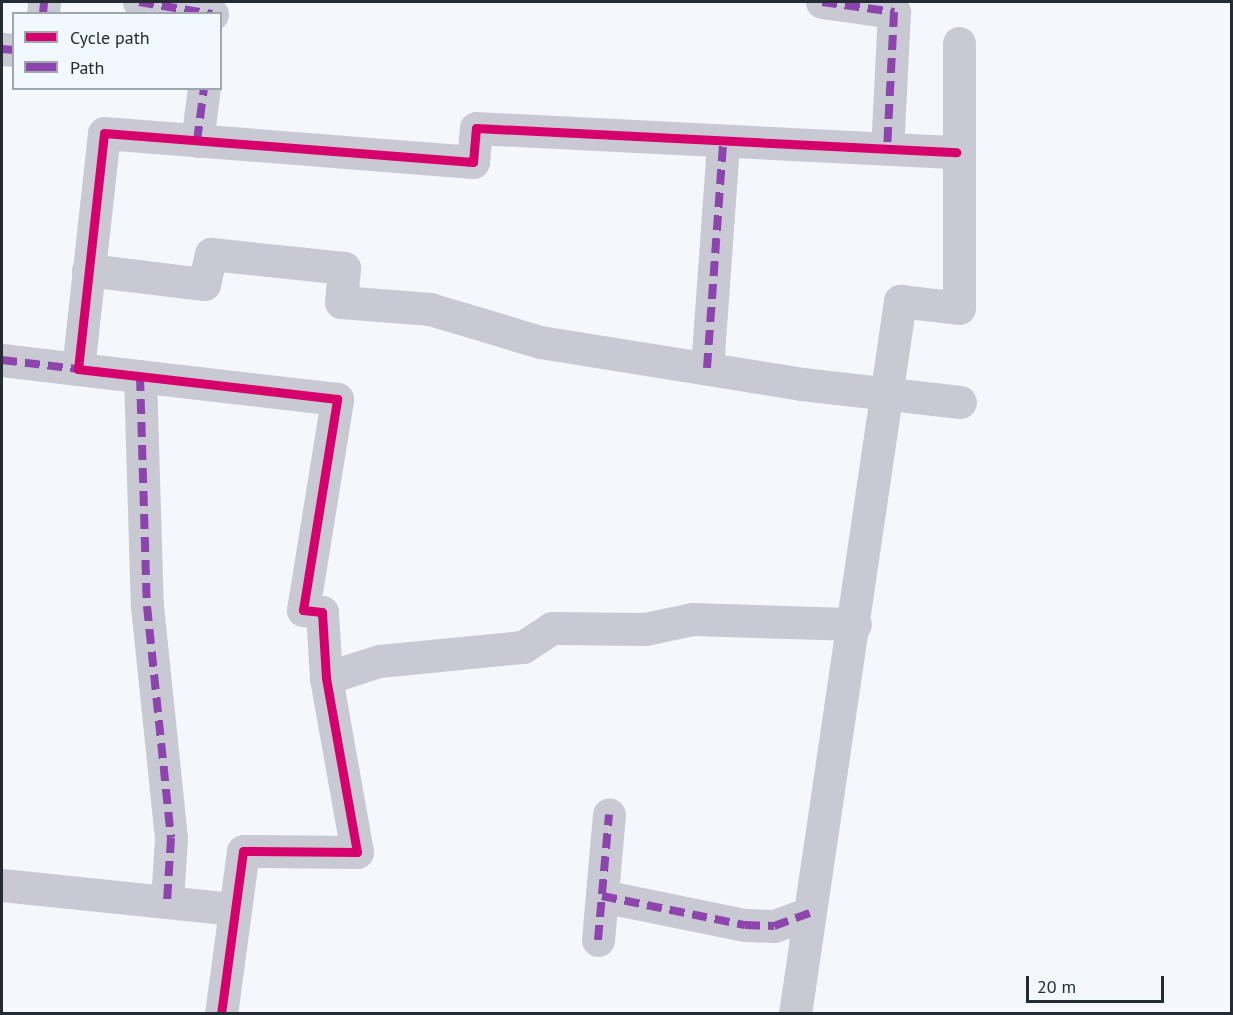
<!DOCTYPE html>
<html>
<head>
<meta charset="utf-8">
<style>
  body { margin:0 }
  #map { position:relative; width:1233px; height:1015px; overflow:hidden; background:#f4f8fc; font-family:"PT Sans",sans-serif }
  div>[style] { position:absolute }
  .minor>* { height:33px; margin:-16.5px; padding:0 16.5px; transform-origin:16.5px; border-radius:16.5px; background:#c9c9d4 }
  .quiet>* { height:8px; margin-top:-4px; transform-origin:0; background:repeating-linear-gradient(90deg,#8e44ad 0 15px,transparent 0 23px) }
  .cycleway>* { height:9px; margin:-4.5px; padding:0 4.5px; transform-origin:4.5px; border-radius:4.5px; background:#d6006c }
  span { translate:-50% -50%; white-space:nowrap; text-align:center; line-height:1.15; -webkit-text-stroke:4.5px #f1f8ff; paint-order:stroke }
  .frame { position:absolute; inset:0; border:3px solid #252b32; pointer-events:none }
  .legend { position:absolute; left:12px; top:12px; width:210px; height:78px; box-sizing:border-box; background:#f1f8ff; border:2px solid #9fa6ad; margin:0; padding:8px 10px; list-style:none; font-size:18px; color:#252b32 }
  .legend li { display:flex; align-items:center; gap:12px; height:30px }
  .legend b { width:30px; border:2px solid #9fa6ad }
  .scale { position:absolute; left:1026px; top:976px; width:138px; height:27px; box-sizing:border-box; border:3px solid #252b32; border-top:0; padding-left:8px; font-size:18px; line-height:21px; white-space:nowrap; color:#252b32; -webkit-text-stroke:4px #f1f8ff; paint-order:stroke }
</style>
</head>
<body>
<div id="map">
  <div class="minor">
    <i style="left:139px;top:2px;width:74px;rotate:9.3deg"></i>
    <i style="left:822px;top:2px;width:73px;rotate:7.9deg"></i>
    <i style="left:894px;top:12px;width:137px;rotate:92.9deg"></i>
    <i style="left:43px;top:14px;width:12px;rotate:-85deg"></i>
    <i style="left:2px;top:49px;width:12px;rotate:5deg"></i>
    <i style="left:197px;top:141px;width:53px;rotate:-82.5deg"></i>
    <i style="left:88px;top:270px;width:117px;rotate:6.9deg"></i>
    <i style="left:204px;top:284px;width:31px;rotate:-77deg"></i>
    <i style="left:211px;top:254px;width:134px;rotate:6deg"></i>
    <i style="left:344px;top:268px;width:34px;rotate:95deg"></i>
    <i style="left:341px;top:302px;width:89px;rotate:4.5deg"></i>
    <i style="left:430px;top:309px;width:115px;rotate:16.7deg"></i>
    <i style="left:540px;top:342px;width:265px;rotate:9.1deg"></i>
    <i style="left:802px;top:384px;width:159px;rotate:6.5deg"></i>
    <i style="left:2px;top:360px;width:77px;rotate:6.8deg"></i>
    <i style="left:707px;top:368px;width:226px;rotate:-85.9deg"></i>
    <i style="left:140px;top:376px;width:230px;rotate:88.3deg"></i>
    <i style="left:147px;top:606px;width:233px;rotate:84.1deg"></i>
    <i style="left:171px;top:838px;width:64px;rotate:93.6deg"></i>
    <i style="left:326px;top:678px;width:56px;rotate:-17.8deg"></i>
    <i style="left:379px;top:661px;width:145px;rotate:-5.6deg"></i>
    <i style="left:523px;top:647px;width:35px;rotate:-33deg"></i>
    <i style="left:552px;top:628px;width:93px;rotate:0.6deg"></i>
    <i style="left:645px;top:629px;width:48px;rotate:-12deg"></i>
    <i style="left:692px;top:619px;width:163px;rotate:1.8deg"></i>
    <i style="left:2px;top:885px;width:234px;rotate:5.9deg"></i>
    <i style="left:602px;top:896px;width:146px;rotate:11.5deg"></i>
    <i style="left:745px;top:925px;width:29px;rotate:2deg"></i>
    <i style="left:774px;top:926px;width:38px;rotate:-20deg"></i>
    <i style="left:598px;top:940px;width:126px;rotate:-85deg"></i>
    <i style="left:221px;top:1014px;width:164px;rotate:-82.3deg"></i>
    <i style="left:243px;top:851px;width:114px;rotate:0.5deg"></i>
    <i style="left:357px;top:852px;width:177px;rotate:-100.1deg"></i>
    <i style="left:326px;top:678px;width:66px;rotate:-93.5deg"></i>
    <i style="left:322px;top:612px;width:19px;rotate:-174deg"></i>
    <i style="left:303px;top:610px;width:214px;rotate:-80.8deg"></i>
    <i style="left:337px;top:399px;width:261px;rotate:-173.4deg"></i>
    <i style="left:78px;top:369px;width:237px;rotate:-83.7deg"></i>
    <i style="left:104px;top:133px;width:370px;rotate:4.5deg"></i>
    <i style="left:473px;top:162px;width:34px;rotate:-85deg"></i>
    <i style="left:476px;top:128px;width:481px;rotate:2.9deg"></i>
    <i style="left:795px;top:1014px;width:721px;rotate:-81.62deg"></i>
    <i style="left:900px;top:301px;width:59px;rotate:6.8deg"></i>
    <i style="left:959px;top:308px;width:265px;rotate:-90deg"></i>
  </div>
  <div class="quiet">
    <i style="left:139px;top:2px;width:74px;rotate:9.3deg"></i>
    <i style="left:822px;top:2px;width:73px;rotate:7.9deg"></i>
    <i style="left:894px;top:12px;width:137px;rotate:92.9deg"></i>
    <i style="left:43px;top:14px;width:12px;rotate:-85deg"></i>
    <i style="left:2px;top:49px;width:12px;rotate:5deg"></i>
    <i style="left:197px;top:141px;width:53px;rotate:-82.5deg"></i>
    <i style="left:2px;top:360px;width:77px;rotate:6.8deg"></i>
    <i style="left:707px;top:368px;width:226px;rotate:-85.9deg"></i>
    <i style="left:140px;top:376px;width:230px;rotate:88.3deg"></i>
    <i style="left:147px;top:606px;width:233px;rotate:84.1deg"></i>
    <i style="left:171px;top:838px;width:64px;rotate:93.6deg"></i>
    <i style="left:602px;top:896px;width:146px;rotate:11.5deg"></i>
    <i style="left:745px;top:925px;width:29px;rotate:2deg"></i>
    <i style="left:774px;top:926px;width:38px;rotate:-20deg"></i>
    <i style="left:598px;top:940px;width:126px;rotate:-85deg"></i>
  </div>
  <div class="cycleway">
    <i style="left:221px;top:1014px;width:164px;rotate:-82.3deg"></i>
    <i style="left:243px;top:851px;width:114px;rotate:0.5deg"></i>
    <i style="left:357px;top:852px;width:177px;rotate:-100.1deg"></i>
    <i style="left:326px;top:678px;width:66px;rotate:-93.5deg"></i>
    <i style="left:322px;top:612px;width:19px;rotate:-174deg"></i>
    <i style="left:303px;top:610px;width:214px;rotate:-80.8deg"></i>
    <i style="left:337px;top:399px;width:261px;rotate:-173.4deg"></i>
    <i style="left:78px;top:369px;width:237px;rotate:-83.7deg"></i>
    <i style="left:104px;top:133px;width:370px;rotate:4.5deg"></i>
    <i style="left:473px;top:162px;width:34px;rotate:-85deg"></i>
    <i style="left:476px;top:128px;width:481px;rotate:2.9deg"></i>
  </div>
  <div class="frame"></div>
  <ul class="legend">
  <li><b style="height:8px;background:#d6006c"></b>Cycle path</li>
  <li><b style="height:8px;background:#8e44ad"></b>Path</li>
  </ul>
  <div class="scale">20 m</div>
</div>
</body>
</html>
